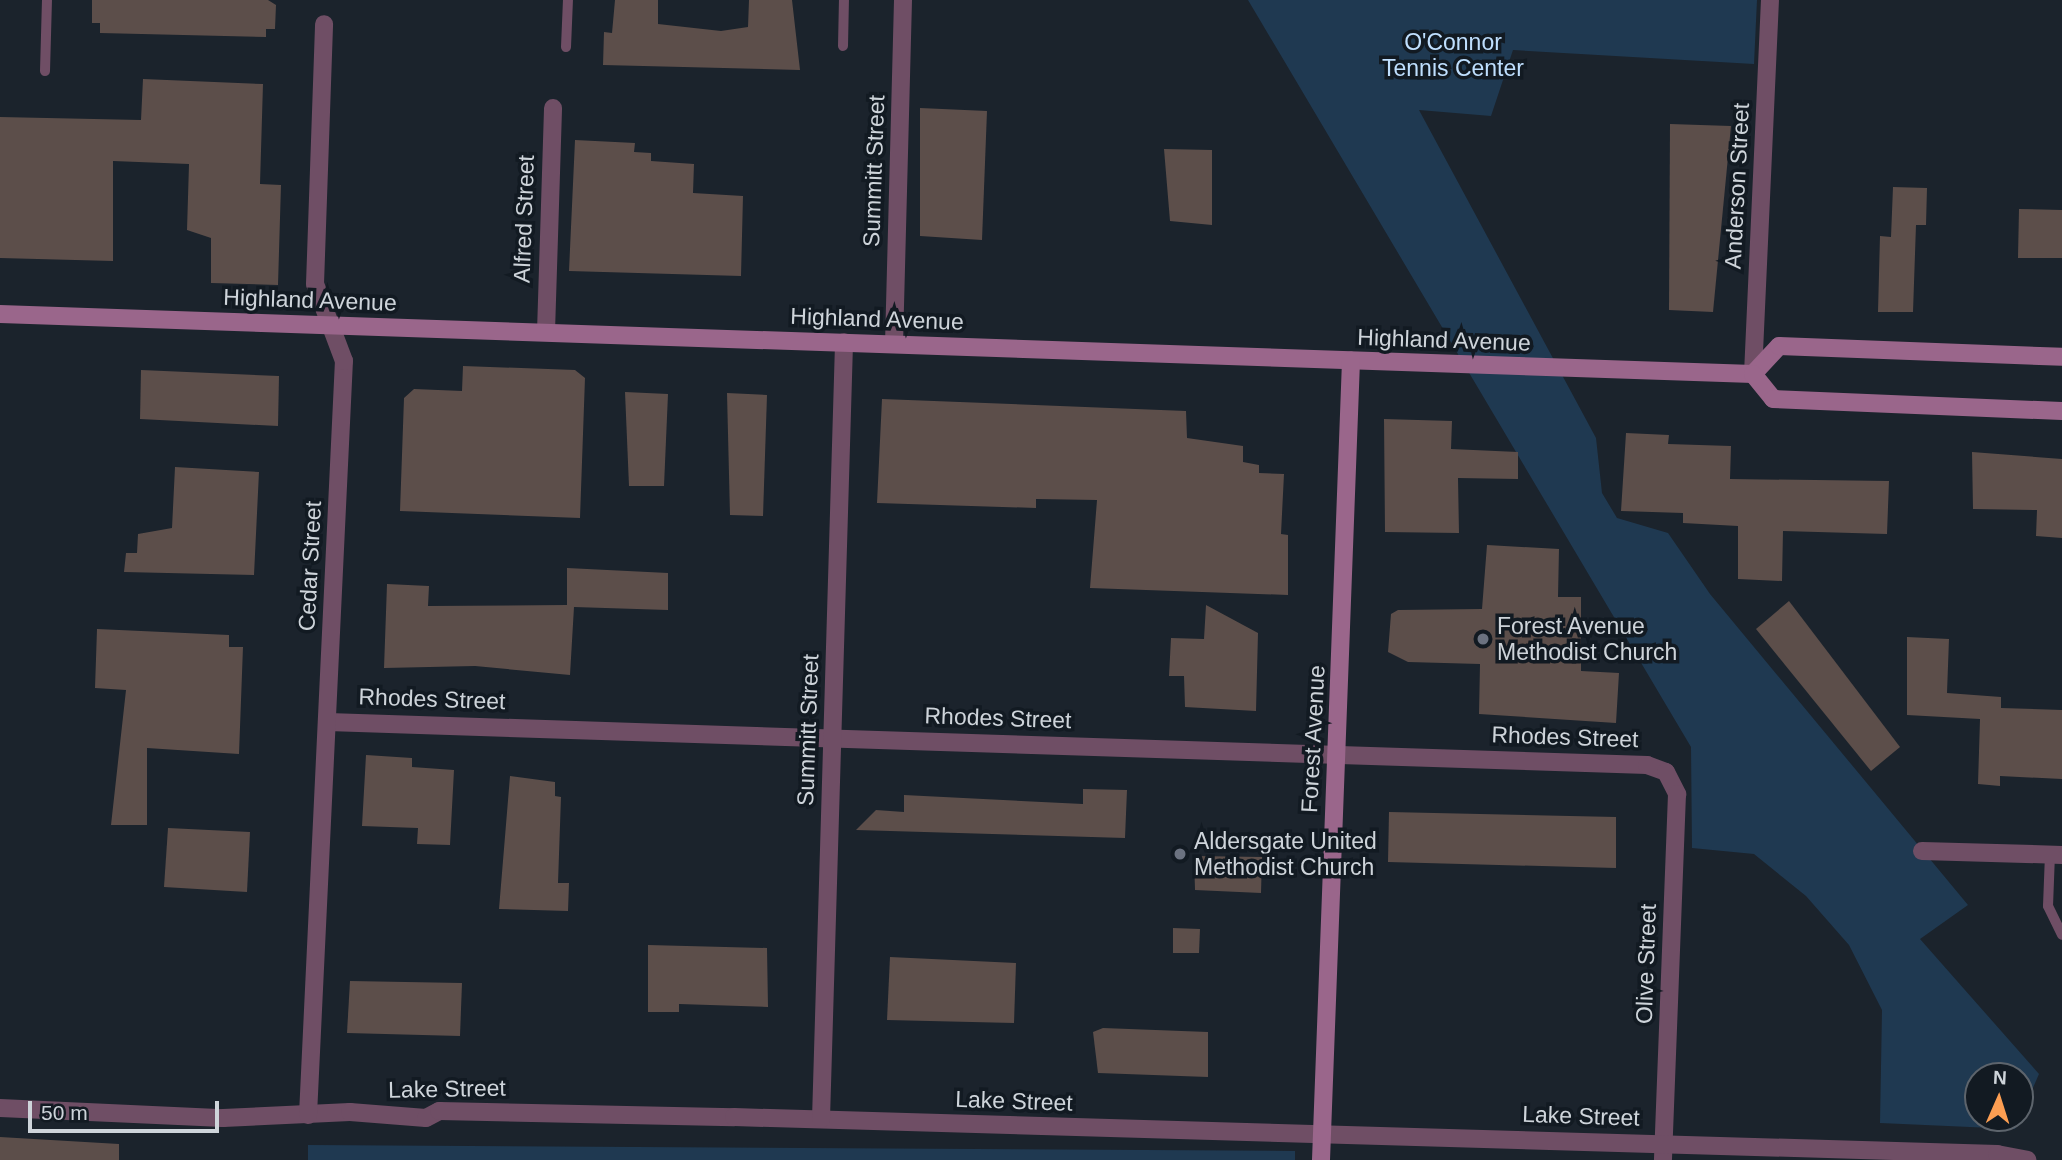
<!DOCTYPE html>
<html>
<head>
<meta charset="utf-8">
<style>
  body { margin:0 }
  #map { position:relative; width:2062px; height:1160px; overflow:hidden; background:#1b232c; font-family:Helvetica,sans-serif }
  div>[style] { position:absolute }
  .green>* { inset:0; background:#1f3951 }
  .building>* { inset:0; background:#5c4e4a }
  .lane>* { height:10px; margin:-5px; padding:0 5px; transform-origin:5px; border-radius:5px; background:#6f4e65 }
  .street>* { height:18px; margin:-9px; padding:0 9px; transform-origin:9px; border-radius:9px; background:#6f4e65 }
  .secondary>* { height:18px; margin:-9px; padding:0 9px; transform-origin:9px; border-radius:9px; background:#9a668b }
  .dots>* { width:19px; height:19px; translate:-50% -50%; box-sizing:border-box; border:4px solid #121a22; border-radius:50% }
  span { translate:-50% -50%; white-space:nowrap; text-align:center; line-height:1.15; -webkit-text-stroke:7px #121a22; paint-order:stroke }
  .park-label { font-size:23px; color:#bfdffe }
  .street-label { font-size:23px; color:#ced4da }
  .poi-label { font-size:23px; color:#ced4da }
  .left { translate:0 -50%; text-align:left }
  .north { position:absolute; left:1964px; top:1062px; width:70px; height:70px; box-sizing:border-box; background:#121a22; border:2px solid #5d646c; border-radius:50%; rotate:3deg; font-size:19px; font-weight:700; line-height:28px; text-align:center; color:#ced4da }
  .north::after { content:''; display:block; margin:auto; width:24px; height:32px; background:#fc9e52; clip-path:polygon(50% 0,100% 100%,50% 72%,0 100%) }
  .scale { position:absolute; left:28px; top:1101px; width:191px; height:32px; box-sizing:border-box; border:4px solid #ced4da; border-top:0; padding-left:9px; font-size:21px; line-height:24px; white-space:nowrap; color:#ced4da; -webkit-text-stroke:5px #121a22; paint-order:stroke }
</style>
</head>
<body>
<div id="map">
  <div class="green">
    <i style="clip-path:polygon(evenodd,1248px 0,1757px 0,1754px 64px,1513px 50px,1491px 116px,1419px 110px,1596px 438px,1602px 493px,1617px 518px,1668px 533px,1710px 594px,1968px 905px,1920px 939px,2039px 1074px,2015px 1129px,1880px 1123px,1882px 1010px,1849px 945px,1806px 896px,1754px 854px,1692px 848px,1691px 747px,1248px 0,1978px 1076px,2020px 1076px,2020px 1118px,1978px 1118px,1978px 1076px)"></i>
    <i style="clip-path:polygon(308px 1145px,1295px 1151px,1295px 1160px,308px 1160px)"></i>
  </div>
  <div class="building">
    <i style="clip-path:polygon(92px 0,268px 0,276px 5px,275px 29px,266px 29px,266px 37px,100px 33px,100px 23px,92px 23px)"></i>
    <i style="clip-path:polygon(615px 0,658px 0,658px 24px,721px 31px,748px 27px,749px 0,792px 0,800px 70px,603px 65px,604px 32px,612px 33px)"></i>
    <i style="clip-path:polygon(143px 79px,263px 84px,260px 184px,281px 185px,278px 285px,211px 283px,211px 238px,187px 230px,189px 164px,113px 161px,113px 261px,0 258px,0 117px,141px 120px)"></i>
    <i style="clip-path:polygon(920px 108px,987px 111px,982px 240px,920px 236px)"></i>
    <i style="clip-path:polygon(1670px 124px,1731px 126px,1713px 312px,1669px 310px)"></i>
    <i style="clip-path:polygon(575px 140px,635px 143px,634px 152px,651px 153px,651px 161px,694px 164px,693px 193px,743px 196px,741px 276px,569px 271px)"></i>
    <i style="clip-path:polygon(1164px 149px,1212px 150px,1212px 225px,1170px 221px)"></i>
    <i style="clip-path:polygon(1893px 187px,1927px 188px,1926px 225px,1916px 225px,1913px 312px,1878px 312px,1880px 236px,1891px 237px)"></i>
    <i style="clip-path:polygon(2019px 209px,2062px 210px,2062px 258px,2018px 258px)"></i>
    <i style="clip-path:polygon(463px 366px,575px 370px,585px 378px,580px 518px,400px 511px,404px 398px,414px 389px,462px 391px)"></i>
    <i style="clip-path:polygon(141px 370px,279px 376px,278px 426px,140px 419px)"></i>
    <i style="clip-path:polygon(625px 392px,668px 394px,664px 486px,629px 486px)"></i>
    <i style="clip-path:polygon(727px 393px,767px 395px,763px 516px,730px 515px)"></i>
    <i style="clip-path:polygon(882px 399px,1186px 411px,1187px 438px,1243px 446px,1243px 462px,1259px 465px,1259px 473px,1284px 474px,1281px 534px,1288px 535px,1288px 595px,1090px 588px,1097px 500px,1036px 499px,1036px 508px,877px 503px)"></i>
    <i style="clip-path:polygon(1384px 419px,1452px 421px,1451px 449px,1518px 452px,1518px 479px,1458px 478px,1459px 533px,1385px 532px)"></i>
    <i style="clip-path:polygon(1626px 433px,1669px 435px,1668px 444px,1731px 446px,1730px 479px,1889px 481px,1887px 534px,1783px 531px,1782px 581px,1738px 579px,1738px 526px,1683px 523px,1683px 513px,1621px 511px)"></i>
    <i style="clip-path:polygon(1972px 452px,2062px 459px,2062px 538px,2036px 536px,2037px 510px,1973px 509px)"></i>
    <i style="clip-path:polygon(175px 467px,259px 472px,254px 575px,124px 572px,126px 553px,137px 553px,138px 534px,172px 528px)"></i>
    <i style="clip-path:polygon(1487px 545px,1559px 549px,1558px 597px,1581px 597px,1581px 671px,1619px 673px,1616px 723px,1479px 714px,1480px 664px,1408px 662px,1388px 652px,1391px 614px,1398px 610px,1482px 609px)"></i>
    <i style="clip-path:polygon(567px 568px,668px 573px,668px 610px,574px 607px,570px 675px,475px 666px,384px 668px,387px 584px,429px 586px,428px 606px,567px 605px)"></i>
    <i style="clip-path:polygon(1789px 601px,1900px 747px,1871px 771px,1756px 629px)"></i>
    <i style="clip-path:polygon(1206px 605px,1258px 633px,1256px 711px,1185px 707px,1184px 676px,1169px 676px,1171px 638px,1204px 639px)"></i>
    <i style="clip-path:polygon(97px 629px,229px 635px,229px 647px,243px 647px,239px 754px,147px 748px,147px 825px,111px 825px,126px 690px,95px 688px)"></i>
    <i style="clip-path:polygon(1907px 637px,1949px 639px,1947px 693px,2001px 697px,2001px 708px,2062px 710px,2062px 779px,2000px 776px,2000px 786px,1978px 784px,1980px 719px,1907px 715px)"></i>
    <i style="clip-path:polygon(366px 755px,412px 758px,412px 767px,454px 770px,450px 845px,417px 844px,418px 828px,362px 826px)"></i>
    <i style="clip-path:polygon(510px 776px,555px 782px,555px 796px,561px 797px,558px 883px,569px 883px,568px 911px,499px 909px)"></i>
    <i style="clip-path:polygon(1083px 789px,1127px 790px,1125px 838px,856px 830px,876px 810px,904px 812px,904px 795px,1083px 804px)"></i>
    <i style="clip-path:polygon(1389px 812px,1616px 817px,1616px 868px,1388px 862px)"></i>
    <i style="clip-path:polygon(168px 828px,250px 832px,247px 892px,164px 887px)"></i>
    <i style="clip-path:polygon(1194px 856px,1262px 857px,1261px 893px,1195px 890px)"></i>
    <i style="clip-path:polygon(1173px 928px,1200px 929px,1199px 953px,1173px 953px)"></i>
    <i style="clip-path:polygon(648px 945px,767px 948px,768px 1007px,679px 1004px,679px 1012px,648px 1012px)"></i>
    <i style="clip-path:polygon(890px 957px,1016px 963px,1014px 1023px,887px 1020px)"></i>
    <i style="clip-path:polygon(350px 981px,462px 983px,460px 1036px,347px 1033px)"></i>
    <i style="clip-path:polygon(1103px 1028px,1208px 1032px,1208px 1077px,1098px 1073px,1093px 1032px)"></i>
    <i style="clip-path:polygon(0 1137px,119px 1144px,119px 1160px,0 1160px)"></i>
  </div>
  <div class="lane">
    <i style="left:843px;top:46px;width:46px;rotate:-88.8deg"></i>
    <i style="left:566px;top:47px;width:47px;rotate:-87.6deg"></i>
    <i style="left:45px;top:71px;width:71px;rotate:-88.4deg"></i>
    <i style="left:2050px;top:854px;width:52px;rotate:92.2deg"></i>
    <i style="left:2048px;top:906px;width:32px;rotate:64deg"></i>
  </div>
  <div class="street">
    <i style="left:546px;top:332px;width:224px;rotate:-88.2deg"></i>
    <i style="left:894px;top:344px;width:344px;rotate:-88.5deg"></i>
    <i style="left:1753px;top:374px;width:374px;rotate:-87.4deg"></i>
    <i style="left:328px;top:722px;width:1320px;rotate:1.87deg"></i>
    <i style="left:1647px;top:765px;width:20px;rotate:20deg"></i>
    <i style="left:1666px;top:772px;width:25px;rotate:63deg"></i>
    <i style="left:1677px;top:794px;width:366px;rotate:92.2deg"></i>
    <i style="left:1922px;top:851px;width:140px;rotate:1.6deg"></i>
    <i style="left:0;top:1108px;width:223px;rotate:2.6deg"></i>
    <i style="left:223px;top:1118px;width:127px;rotate:-2.7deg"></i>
    <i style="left:350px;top:1112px;width:76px;rotate:4.5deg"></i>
    <i style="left:426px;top:1118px;width:15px;rotate:-28deg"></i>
    <i style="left:439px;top:1111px;width:295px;rotate:1.2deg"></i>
    <i style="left:734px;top:1117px;width:1264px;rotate:1.68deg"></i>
    <i style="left:1997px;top:1154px;width:31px;rotate:11deg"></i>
    <i style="left:308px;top:1115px;width:755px;rotate:-87.27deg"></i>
    <i style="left:344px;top:361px;width:82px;rotate:-110.6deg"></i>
    <i style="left:315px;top:284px;width:260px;rotate:-88deg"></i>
    <i style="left:821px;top:1119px;width:777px;rotate:-88.3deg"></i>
  </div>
  <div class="secondary">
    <i style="left:0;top:314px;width:1754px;rotate:1.96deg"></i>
    <i style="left:1753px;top:374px;width:38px;rotate:-47deg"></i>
    <i style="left:1779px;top:346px;width:283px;rotate:2.2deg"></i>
    <i style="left:1753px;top:374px;width:32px;rotate:51deg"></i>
    <i style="left:1773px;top:399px;width:289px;rotate:2.4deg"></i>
    <i style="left:1321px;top:1160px;width:800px;rotate:-87.85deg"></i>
  </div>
  <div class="dots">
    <i style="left:1483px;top:639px;background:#6b7280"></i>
    <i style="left:1180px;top:854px;background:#6b7280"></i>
  </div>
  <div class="park-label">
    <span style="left:1453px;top:55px">O'Connor<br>Tennis Center</span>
  </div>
  <div class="street-label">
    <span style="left:874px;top:171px;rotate:-88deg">Summitt Street</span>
    <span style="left:1737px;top:186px;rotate:-87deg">Anderson Street</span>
    <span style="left:524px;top:219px;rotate:-88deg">Alfred Street</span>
    <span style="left:310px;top:300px;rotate:2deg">Highland Avenue</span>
    <span style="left:877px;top:319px;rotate:2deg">Highland Avenue</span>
    <span style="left:1444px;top:340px;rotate:2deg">Highland Avenue</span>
    <span style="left:310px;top:566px;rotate:-87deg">Cedar Street</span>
    <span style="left:432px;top:699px;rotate:2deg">Rhodes Street</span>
    <span style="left:998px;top:718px;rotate:2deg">Rhodes Street</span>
    <span style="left:808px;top:730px;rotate:-88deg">Summitt Street</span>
    <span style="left:1565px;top:737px;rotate:2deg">Rhodes Street</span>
    <span style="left:1313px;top:739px;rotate:-87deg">Forest Avenue</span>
    <span style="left:1646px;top:964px;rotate:-88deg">Olive Street</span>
    <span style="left:447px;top:1089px;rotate:-1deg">Lake Street</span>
    <span style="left:1014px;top:1101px;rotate:2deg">Lake Street</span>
    <span style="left:1581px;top:1116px;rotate:2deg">Lake Street</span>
  </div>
  <div class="poi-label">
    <span class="left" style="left:1497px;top:639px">Forest Avenue<br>Methodist Church</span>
    <span class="left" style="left:1194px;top:854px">Aldersgate United<br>Methodist Church</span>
  </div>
  <div class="north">N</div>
  <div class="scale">50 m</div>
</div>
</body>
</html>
